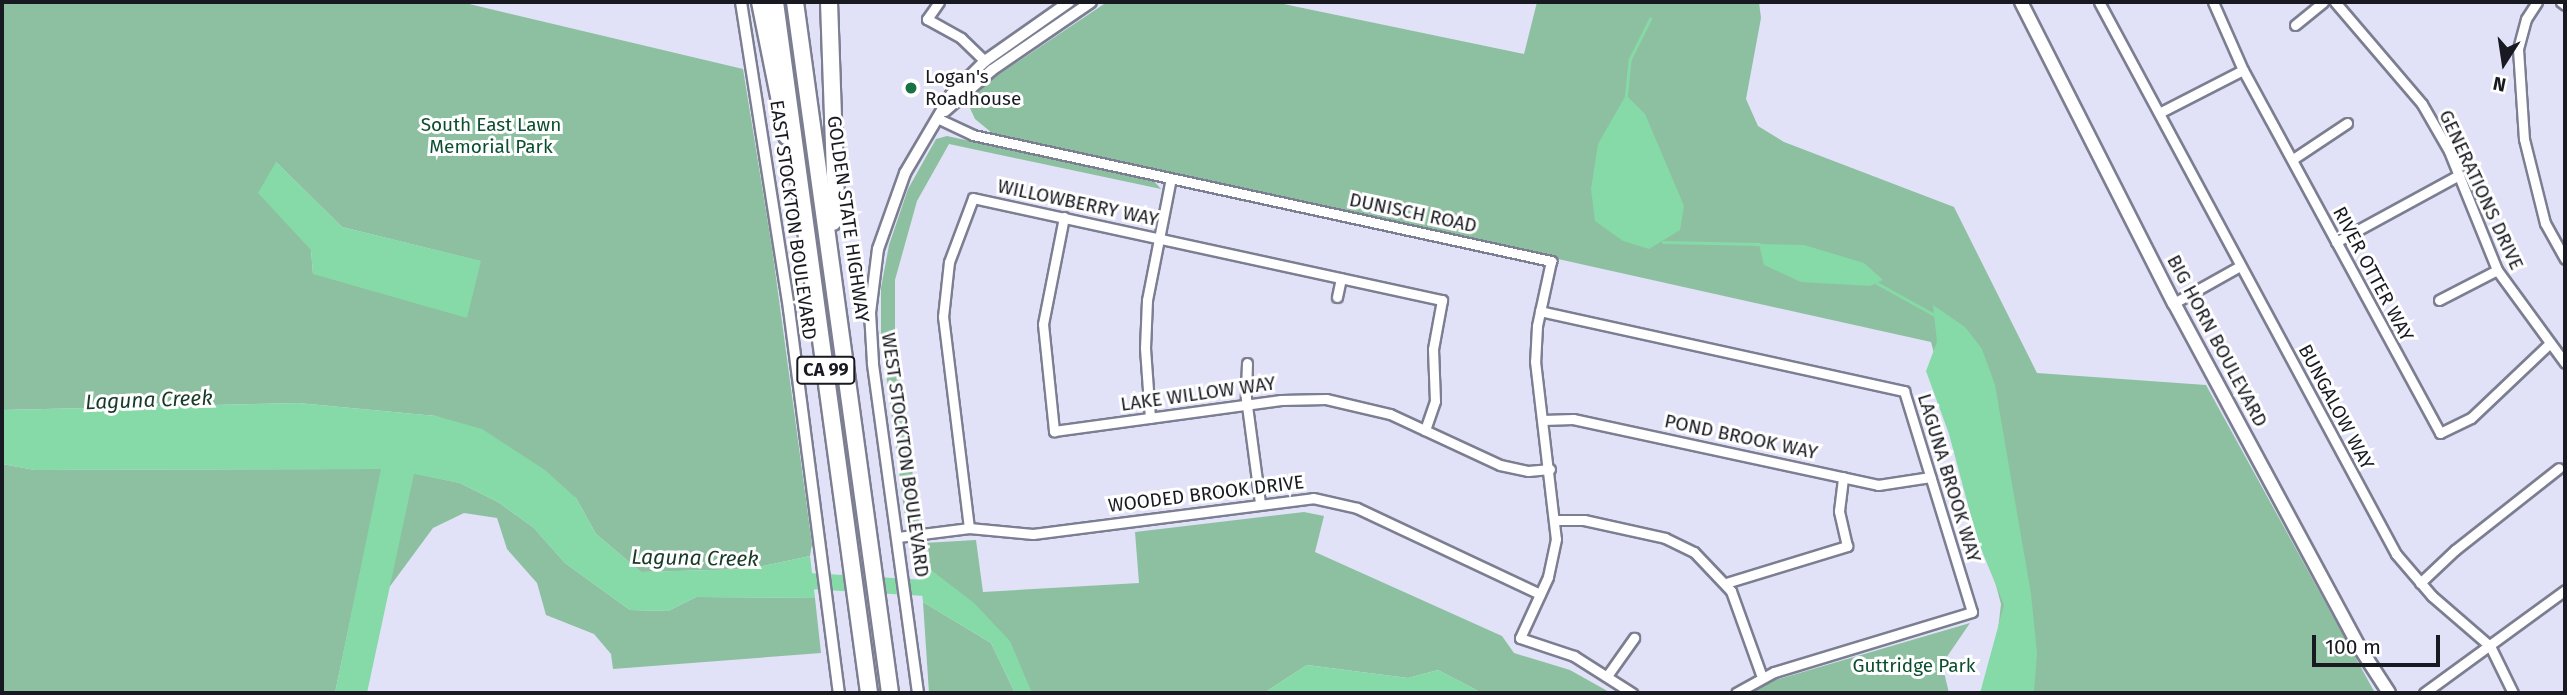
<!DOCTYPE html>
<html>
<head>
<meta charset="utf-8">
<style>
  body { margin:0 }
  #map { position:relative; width:2567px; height:695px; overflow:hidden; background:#e1e2f8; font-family:"Fira Sans",sans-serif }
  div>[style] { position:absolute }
  .green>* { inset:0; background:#8dc0a0 }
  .water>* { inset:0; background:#85daa7 }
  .stream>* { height:2.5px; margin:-1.25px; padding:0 1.25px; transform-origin:1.25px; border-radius:1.25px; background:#85daa7 }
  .river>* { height:16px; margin:-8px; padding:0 8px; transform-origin:8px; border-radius:8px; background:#85daa7 }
  .roads { filter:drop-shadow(2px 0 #7c7e91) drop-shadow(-2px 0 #7c7e91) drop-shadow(0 2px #7c7e91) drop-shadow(0 -2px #7c7e91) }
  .minor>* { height:9px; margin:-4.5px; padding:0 4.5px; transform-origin:4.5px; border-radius:4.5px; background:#fff }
  .tertiary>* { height:10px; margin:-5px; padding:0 5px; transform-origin:5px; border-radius:5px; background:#fff }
  .secondary>* { height:12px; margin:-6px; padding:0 6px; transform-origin:6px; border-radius:6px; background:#fff }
  .motorway>* { height:16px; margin:-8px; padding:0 8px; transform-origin:8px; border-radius:8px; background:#fff }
  .dots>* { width:19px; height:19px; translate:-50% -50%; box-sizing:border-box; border:4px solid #fff; border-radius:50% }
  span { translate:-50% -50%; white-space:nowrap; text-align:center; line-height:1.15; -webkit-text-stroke:6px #fff; paint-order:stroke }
  .shield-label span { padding:2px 5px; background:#fff; border:2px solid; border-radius:5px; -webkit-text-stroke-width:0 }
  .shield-label { font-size:18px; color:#191a21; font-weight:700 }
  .poi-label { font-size:19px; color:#191a21 }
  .left { translate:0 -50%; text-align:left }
  .park-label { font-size:19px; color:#0b4e2e }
  .street-label { font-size:19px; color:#191a21 }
  .water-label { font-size:21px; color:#173b27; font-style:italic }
  .frame { position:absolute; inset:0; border:4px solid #191a21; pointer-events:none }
  .north { position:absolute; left:2469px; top:28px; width:70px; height:70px; -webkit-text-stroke:5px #fff; paint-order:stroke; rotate:192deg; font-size:19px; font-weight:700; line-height:28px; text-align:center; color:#191a21 }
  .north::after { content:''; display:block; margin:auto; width:24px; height:32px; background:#191a21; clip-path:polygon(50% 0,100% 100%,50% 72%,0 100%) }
  .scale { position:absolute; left:2312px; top:635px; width:128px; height:32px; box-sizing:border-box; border:4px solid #191a21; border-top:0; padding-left:9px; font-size:21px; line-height:24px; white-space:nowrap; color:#191a21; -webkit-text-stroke:5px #fff; paint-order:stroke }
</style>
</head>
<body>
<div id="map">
  <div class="green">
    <i style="clip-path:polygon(evenodd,2px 2px,461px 2px,743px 69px,772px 248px,812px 544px,810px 556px,749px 569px,641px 572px,596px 534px,576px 498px,436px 416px,298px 403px,2px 410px,2px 2px,276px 162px,342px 227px,480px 261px,313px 274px,311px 250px,276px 162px)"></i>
    <i style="clip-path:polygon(1107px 2px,1274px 2px,1524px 54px,1537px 2px,1759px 2px,1761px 18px,1746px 99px,1758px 126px,1784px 142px,1954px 207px,2037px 373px,2206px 385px,2375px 693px,2020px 693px,1993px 674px,2001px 604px,1931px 342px,992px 133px,975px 119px,969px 106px,973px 97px,995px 77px)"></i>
    <i style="clip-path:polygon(947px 136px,1154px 181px,1161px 189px,949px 144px,917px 201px,895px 280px,895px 348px,920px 526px,914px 525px,905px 517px,881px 335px,881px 288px,889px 245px,908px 189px,936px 139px)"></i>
    <i style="clip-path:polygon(2px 464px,35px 470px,382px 469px,335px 693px,2px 693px)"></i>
    <i style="clip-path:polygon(413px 473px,460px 483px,498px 502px,534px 528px,565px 563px,630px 610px,668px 611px,696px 597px,815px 598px,821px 653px,613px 669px,611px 654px,594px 634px,546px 615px,537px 583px,507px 549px,497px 518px,464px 513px,433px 528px,388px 589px)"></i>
    <i style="clip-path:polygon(1304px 512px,1324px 516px,1315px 552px,1502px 636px,1514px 653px,1570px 670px,1611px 693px,1482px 693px,1438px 670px,1408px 678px,1307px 665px,1264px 693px,1032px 693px,985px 615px,918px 560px,917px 553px,924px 543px,976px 540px,983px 592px,1139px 583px,1135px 532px)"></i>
    <i style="clip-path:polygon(923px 602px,991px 643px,1015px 693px,929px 693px)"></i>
    <i style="clip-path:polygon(1970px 623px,1942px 664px,1949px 693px,1750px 693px,1765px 683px)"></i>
  </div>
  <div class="water">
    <i style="clip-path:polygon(1626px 95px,1645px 114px,1684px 206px,1680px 230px,1649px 249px,1623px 241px,1595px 221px,1591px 189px,1598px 144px)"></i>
    <i style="clip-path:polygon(276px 162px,342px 227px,481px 261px,467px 318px,313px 274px,311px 250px,258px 193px)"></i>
    <i style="clip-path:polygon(1759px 244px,1804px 245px,1864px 263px,1883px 280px,1870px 286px,1801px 282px,1764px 265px)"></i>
    <i style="clip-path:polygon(1933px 305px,1965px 327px,1982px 349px,1995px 385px,2031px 594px,2037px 653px,2034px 693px,1980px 693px,2004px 605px,1977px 539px,1949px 434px,1926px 371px,1937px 342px)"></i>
    <i style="clip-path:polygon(298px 403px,436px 416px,482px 429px,545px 470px,576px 498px,596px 534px,641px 572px,749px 569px,810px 556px,815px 598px,696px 597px,668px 611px,630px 610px,565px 563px,534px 528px,498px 502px,460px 483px,414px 474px,367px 693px,335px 693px,381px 469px,35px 470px,2px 464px,2px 410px)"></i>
    <i style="clip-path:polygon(918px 560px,974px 603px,1010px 641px,1032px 693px,1015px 693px,991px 643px,923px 602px)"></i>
    <i style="clip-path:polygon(1307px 665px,1408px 678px,1438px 670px,1482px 693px,1264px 693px)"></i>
  </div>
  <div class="stream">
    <i style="left:1626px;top:95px;width:36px;rotate:-84deg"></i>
    <i style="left:1630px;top:59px;width:45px;rotate:-63.4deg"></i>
    <i style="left:1663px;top:242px;width:96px;rotate:1.2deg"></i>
    <i style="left:1877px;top:283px;width:64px;rotate:29deg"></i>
  </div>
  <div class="river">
    <i style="left:792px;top:580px;width:134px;rotate:3.4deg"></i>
    <i style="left:926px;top:588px;width:15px;rotate:23deg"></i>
  </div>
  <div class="roads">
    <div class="minor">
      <i style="left:939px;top:2px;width:21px;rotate:125deg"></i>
      <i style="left:927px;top:19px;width:39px;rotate:29deg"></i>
      <i style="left:961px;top:38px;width:33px;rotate:44deg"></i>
      <i style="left:2099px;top:2px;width:627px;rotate:61.72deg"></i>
      <i style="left:2396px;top:554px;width:55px;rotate:49.4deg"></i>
      <i style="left:2432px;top:596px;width:77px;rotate:40.8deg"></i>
      <i style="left:2490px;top:646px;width:52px;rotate:63.9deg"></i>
      <i style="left:2213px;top:2px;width:74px;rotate:66.2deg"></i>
      <i style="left:2243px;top:70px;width:413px;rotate:61.5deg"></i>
      <i style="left:2440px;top:433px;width:34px;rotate:-26deg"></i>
      <i style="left:2471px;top:418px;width:109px;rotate:-43.5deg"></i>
      <i style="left:2335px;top:2px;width:134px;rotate:49.5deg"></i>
      <i style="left:2422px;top:104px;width:54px;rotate:60.1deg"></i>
      <i style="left:2449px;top:151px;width:128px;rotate:68deg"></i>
      <i style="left:2497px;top:270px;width:115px;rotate:53.8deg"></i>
      <i style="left:2537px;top:2px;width:20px;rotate:123deg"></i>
      <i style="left:2526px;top:19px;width:31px;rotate:105deg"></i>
      <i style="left:2518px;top:49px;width:90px;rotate:86.2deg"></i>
      <i style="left:2524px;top:139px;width:87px;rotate:76deg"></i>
      <i style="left:2545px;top:223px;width:41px;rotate:60.9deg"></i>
      <i style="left:2561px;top:2px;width:5px;rotate:37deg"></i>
      <i style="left:2295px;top:25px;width:36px;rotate:-39deg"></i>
      <i style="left:2161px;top:112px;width:92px;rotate:-27.1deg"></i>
      <i style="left:939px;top:119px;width:38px;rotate:25deg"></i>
      <i style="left:973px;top:135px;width:592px;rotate:12.3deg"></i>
      <i style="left:1551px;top:261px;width:66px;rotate:102.2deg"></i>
      <i style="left:1537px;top:326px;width:35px;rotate:93deg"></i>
      <i style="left:1535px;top:361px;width:179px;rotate:83.3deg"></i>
      <i style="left:1556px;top:539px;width:39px;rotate:102deg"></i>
      <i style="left:1548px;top:577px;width:67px;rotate:114.7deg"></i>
      <i style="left:1520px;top:638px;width:57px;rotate:18.4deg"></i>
      <i style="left:1574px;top:656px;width:69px;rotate:32.5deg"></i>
      <i style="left:2293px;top:159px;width:65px;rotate:-33.7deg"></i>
      <i style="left:1064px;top:217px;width:109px;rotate:101.1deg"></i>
      <i style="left:1043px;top:324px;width:108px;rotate:84.1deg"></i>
      <i style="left:1054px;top:431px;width:229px;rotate:-7.8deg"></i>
      <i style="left:1281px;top:400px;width:45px;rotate:-1.3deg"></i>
      <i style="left:1326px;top:399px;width:66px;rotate:13.2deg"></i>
      <i style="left:1390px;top:414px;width:121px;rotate:24.9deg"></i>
      <i style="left:1500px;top:465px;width:29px;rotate:12deg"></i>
      <i style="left:1528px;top:471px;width:22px;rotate:-5deg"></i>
      <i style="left:2336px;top:242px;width:140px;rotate:-28.6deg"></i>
      <i style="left:1337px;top:297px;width:19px;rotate:-78deg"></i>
      <i style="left:2439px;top:300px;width:65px;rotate:-27.3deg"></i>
      <i style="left:2174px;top:303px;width:76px;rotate:-29.3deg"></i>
      <i style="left:1540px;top:311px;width:373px;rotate:12.4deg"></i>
      <i style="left:1904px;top:391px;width:231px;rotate:72.9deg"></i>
      <i style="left:1972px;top:612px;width:207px;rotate:163.1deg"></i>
      <i style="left:1774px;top:672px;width:43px;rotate:151.1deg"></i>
      <i style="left:1247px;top:363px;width:35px;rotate:92deg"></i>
      <i style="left:1246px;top:398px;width:106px;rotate:82.4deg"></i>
      <i style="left:1150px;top:418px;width:70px;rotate:-94.1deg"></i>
      <i style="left:1145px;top:348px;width:48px;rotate:-87.6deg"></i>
      <i style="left:1147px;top:300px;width:124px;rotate:-78.9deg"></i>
      <i style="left:1543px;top:420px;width:30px;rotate:-2deg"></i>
      <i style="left:1573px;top:419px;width:312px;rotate:12.2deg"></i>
      <i style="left:1878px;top:485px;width:53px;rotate:-8.7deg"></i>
      <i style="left:1556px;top:520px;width:28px"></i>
      <i style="left:1584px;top:520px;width:83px;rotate:12.5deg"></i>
      <i style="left:1665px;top:538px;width:32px;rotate:26deg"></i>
      <i style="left:1694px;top:552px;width:54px;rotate:46.5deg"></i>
      <i style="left:1731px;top:591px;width:91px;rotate:70.2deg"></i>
      <i style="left:969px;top:528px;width:213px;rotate:-97deg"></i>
      <i style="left:943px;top:317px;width:55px;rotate:-83.8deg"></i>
      <i style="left:949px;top:262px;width:68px;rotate:-69.4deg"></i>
      <i style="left:973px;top:198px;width:480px;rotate:12.3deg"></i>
      <i style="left:1442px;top:300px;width:50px;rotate:100.4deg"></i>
      <i style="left:1433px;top:349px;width:52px;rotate:87.8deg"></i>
      <i style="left:1435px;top:401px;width:31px;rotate:109deg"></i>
      <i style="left:898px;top:537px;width:72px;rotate:-7.2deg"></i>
      <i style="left:969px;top:528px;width:64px;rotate:5.4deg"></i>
      <i style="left:1033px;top:534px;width:282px;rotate:-7.3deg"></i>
      <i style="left:1313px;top:498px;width:45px;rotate:12.8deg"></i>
      <i style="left:1357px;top:508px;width:202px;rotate:25.2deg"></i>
      <i style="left:1726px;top:583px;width:127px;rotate:-17deg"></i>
      <i style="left:1847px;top:546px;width:36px;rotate:-103deg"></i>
      <i style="left:1839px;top:511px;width:34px;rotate:-83deg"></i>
      <i style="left:2420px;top:583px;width:48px;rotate:-43.3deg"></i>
      <i style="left:2455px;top:550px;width:132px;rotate:-38.3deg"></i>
      <i style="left:1607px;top:676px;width:47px;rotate:-54.6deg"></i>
      <i style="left:2424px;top:693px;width:175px;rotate:-36.1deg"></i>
    </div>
    <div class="tertiary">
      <i style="left:741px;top:2px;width:311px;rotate:81.1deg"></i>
      <i style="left:789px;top:309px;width:387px;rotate:82.6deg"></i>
      <i style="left:945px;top:111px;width:62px;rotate:-41.1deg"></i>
      <i style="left:992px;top:70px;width:120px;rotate:-34.5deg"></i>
      <i style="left:918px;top:693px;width:333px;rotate:-97.8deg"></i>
      <i style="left:873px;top:363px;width:50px;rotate:-93.4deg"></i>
      <i style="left:870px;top:313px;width:64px;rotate:-82.9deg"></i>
      <i style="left:878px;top:249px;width:81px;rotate:-70.4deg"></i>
      <i style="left:905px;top:173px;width:91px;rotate:-59.5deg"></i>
      <i style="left:951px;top:95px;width:48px;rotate:-45deg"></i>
      <i style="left:985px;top:61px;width:103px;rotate:-35.1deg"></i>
    </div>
    <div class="secondary">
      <i style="left:2021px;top:2px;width:338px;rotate:63.1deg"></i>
      <i style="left:2174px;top:303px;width:388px;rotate:61.7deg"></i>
      <i style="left:2358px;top:645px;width:57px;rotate:57.1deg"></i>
    </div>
    <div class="motorway">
      <i style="left:760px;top:2px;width:137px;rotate:78.6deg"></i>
      <i style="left:775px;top:2px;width:697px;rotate:82.25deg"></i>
      <i style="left:795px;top:2px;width:697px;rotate:82.17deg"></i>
      <i style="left:829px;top:2px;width:198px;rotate:88deg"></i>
      <i style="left:836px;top:200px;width:22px;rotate:98deg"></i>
    </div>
  </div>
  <div class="dots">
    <i style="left:911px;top:88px;background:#177145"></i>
  </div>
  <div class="shield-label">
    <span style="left:826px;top:370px">CA 99</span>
  </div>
  <div class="poi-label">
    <span class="left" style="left:925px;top:88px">Logan's<br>Roadhouse</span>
  </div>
  <div class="park-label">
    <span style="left:491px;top:136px">South East Lawn<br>Memorial Park</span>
    <span style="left:1914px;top:666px">Guttridge Park</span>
  </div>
  <div class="street-label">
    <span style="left:2481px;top:190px;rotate:65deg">GENERATIONS DRIVE</span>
    <span style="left:1078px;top:203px;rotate:12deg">WILLOWBERRY WAY</span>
    <span style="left:1413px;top:213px;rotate:12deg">DUNISCH ROAD</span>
    <span style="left:848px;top:219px;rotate:82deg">GOLDEN STATE HIGHWAY</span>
    <span style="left:793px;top:220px;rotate:82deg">EAST STOCKTON BOULEVARD</span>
    <span style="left:2373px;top:274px;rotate:62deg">RIVER OTTER WAY</span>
    <span style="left:2217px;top:341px;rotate:62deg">BIG HORN BOULEVARD</span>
    <span style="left:1198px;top:394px;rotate:-8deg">LAKE WILLOW WAY</span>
    <span style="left:2336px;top:407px;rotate:62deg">BUNGALOW WAY</span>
    <span style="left:1741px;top:437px;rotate:12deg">POND BROOK WAY</span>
    <span style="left:905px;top:455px;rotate:82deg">WEST STOCKTON BOULEVARD</span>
    <span style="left:1949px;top:478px;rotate:73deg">LAGUNA BROOK WAY</span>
    <span style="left:1206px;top:494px;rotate:-7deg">WOODED BROOK DRIVE</span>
  </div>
  <div class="water-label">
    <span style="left:149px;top:400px;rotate:-2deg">Laguna Creek</span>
    <span style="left:695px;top:558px;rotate:1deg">Laguna Creek</span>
  </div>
  <div class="frame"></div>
  <div class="north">N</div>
  <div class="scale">100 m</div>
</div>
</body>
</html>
